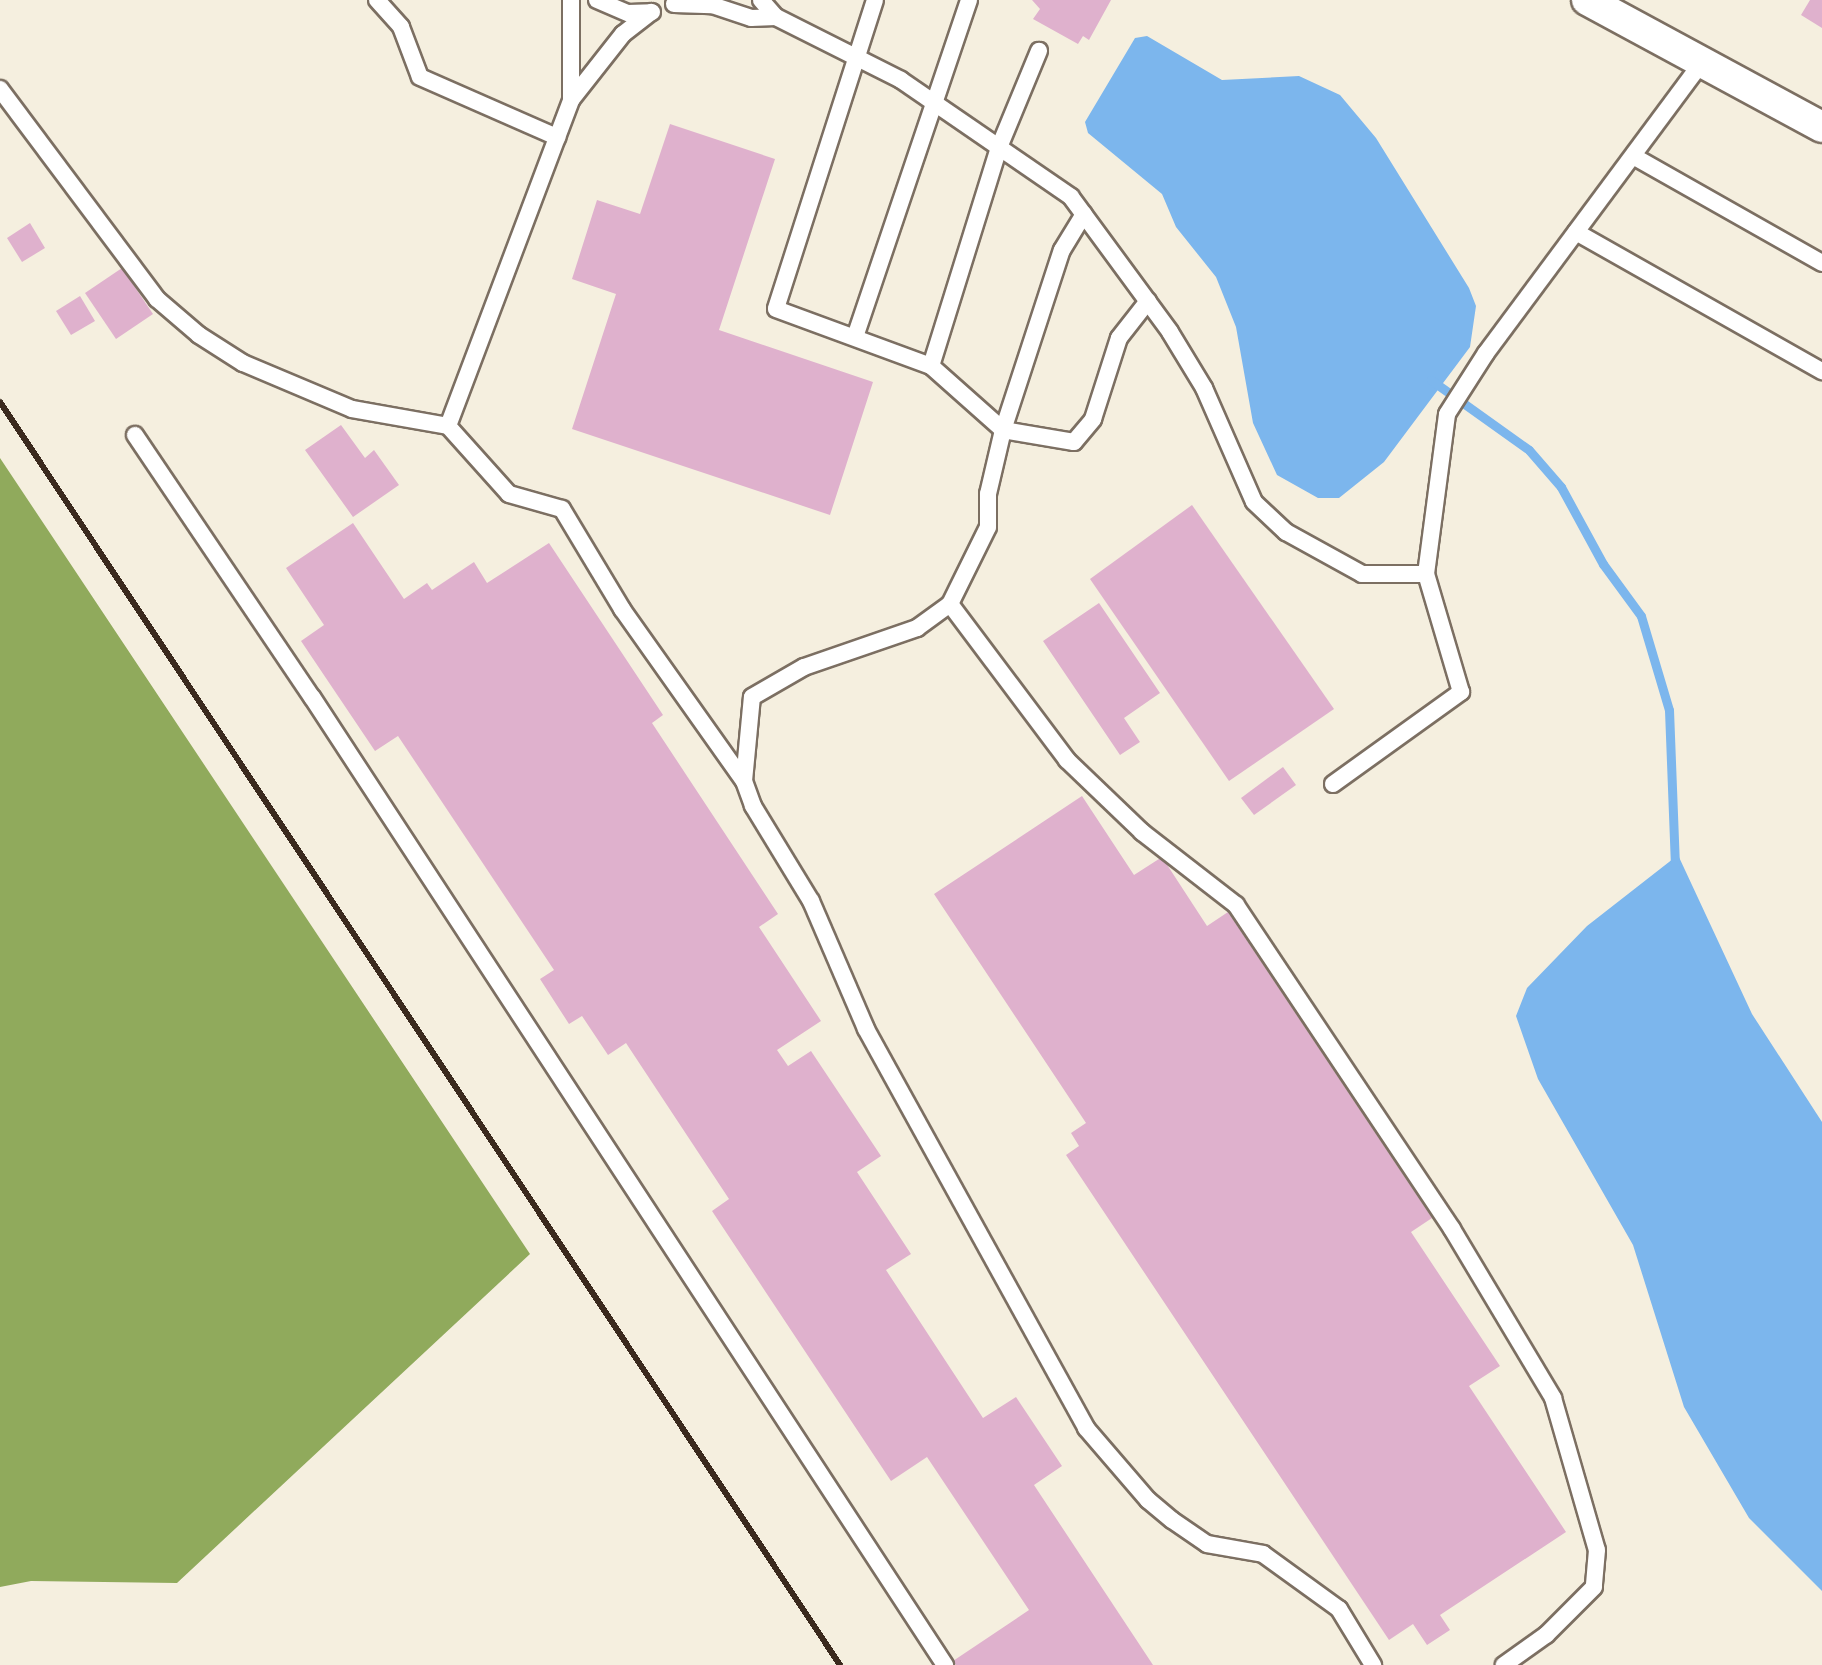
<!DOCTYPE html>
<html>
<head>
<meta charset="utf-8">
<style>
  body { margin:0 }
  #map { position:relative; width:1822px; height:1665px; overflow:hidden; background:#f5efdf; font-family:"Playpen Sans",sans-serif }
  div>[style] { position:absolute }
  .forest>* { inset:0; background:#90aa5c }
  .water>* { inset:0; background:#7cb6ed }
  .stream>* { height:9px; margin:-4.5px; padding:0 4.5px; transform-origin:4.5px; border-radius:4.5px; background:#7cb6ed }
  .building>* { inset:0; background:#dfb1cd }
  .roads { filter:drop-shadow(2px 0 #7c6f62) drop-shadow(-2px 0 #7c6f62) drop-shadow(0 2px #7c6f62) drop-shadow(0 -2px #7c6f62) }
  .lane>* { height:16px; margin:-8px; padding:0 8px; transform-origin:8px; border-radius:8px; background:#fff }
  .street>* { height:30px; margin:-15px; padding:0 15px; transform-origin:15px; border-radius:15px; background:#fff }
  .rail>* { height:6px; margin:-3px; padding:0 3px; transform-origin:3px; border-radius:3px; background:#3b2a1e }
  span { translate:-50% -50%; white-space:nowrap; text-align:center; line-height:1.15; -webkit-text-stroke:7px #fff; paint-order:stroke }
</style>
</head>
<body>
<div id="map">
  <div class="forest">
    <i style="clip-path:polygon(0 458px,530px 1254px,177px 1583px,31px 1581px,0 1587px)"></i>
  </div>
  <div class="water">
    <i style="clip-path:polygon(1147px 36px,1222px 80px,1299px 76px,1340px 95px,1376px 138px,1469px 288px,1476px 306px,1470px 347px,1384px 462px,1339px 498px,1318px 498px,1277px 475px,1253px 423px,1236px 327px,1216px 277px,1176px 227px,1162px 194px,1088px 133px,1085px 122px,1135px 38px)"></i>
    <i style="clip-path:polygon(1678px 855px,1752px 1014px,1822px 1122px,1822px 1591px,1749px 1518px,1684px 1407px,1633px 1245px,1538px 1079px,1516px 1016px,1527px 988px,1587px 926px)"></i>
  </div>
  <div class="stream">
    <i style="left:1431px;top:380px;width:120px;rotate:35.5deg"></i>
    <i style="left:1529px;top:450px;width:49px;rotate:49.1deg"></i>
    <i style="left:1561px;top:487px;width:88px;rotate:61.4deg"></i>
    <i style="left:1603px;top:564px;width:64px;rotate:53.8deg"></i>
    <i style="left:1641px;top:616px;width:98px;rotate:73.4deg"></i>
    <i style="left:1669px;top:710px;width:156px;rotate:87.8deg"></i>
  </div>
  <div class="building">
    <i style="clip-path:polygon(1032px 0,1111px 0,1089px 40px,1083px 36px,1078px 44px,1033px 19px,1040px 9px)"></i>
    <i style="clip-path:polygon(1810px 0,1822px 0,1822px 28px,1801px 15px)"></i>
    <i style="clip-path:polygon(670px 124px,775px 159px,719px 330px,873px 382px,830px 515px,572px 429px,616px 294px,572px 279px,597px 200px,640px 214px)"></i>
    <i style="clip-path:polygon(30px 223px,45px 248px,22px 262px,7px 238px)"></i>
    <i style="clip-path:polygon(122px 268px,153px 314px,116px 339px,85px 293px)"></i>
    <i style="clip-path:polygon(80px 296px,95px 321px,71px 335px,56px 311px)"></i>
    <i style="clip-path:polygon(341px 425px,365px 458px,374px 450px,399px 485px,353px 517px,305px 450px)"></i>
    <i style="clip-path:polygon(1192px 505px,1334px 709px,1229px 781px,1090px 579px)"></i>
    <i style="clip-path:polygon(353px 523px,404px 599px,427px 583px,432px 590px,474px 562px,487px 583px,549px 543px,663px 715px,652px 723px,778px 914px,759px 927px,821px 1021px,777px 1050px,788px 1066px,811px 1051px,881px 1156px,857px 1172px,911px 1254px,886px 1270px,983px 1418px,1016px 1397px,1062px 1466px,1034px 1485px,1153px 1665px,956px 1665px,953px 1661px,1029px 1610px,927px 1457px,891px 1481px,712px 1211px,729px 1199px,626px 1043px,608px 1055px,582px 1016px,569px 1024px,540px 979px,554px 970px,398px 736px,375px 751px,301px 641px,324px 625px,286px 568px)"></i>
    <i style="clip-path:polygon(1099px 603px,1160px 693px,1124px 718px,1140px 742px,1120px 755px,1043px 641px)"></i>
    <i style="clip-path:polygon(1283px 767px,1296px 785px,1254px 815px,1241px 798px)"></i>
    <i style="clip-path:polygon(1082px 796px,1134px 875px,1162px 857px,1207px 926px,1228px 912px,1432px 1218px,1411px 1232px,1500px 1366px,1469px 1386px,1566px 1532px,1440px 1615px,1450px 1630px,1427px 1645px,1413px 1624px,1389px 1640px,1066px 1155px,1079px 1146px,1071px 1133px,1086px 1123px,934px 894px)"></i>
  </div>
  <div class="roads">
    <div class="lane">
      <i style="left:377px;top:0;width:36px;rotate:48deg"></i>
      <i style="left:401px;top:27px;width:53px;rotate:69.2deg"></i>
      <i style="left:420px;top:77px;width:150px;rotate:23.7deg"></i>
      <i style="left:571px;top:0;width:100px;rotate:90deg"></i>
      <i style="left:597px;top:0;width:34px;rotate:23deg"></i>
      <i style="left:628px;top:13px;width:24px;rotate:-2deg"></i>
      <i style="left:761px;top:0;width:23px;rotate:49deg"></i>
      <i style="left:776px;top:17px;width:140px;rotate:26.7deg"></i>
      <i style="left:901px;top:80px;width:206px;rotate:34.5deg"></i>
      <i style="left:1071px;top:197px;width:167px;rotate:53.7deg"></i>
      <i style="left:1170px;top:332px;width:66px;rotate:58.7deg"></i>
      <i style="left:1204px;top:388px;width:124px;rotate:66.3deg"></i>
      <i style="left:1254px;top:502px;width:44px;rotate:43.2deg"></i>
      <i style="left:1286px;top:532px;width:87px;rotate:28.9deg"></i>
      <i style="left:1362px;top:574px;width:64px"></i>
      <i style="left:875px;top:0;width:324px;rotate:107.8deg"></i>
      <i style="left:776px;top:309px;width:165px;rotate:20.2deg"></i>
      <i style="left:931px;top:366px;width:96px;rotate:41.6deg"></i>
      <i style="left:1003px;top:430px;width:72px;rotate:9.6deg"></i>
      <i style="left:1074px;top:442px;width:30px;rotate:-50deg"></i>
      <i style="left:1093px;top:419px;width:85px;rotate:-72.2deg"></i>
      <i style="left:1119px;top:338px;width:47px;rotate:-51.9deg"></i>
      <i style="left:674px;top:4px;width:38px;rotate:2deg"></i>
      <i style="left:712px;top:5px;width:41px;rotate:18.4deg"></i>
      <i style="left:751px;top:18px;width:25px;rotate:-2deg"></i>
      <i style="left:0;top:89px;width:262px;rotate:53.2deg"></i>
      <i style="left:157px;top:299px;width:55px;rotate:40.6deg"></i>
      <i style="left:199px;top:335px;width:52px;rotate:32.5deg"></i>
      <i style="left:243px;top:363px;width:118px;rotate:22.9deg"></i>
      <i style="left:352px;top:409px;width:97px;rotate:10deg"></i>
      <i style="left:448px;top:426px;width:91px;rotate:48.1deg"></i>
      <i style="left:509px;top:494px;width:55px;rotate:15.8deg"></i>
      <i style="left:562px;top:509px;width:117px;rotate:59deg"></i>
      <i style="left:622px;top:609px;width:211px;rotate:54.7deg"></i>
      <i style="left:744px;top:781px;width:27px;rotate:70deg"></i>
      <i style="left:753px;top:806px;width:111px;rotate:58.6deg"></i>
      <i style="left:811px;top:901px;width:139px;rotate:66.7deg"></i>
      <i style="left:866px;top:1029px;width:456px;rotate:61.1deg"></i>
      <i style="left:1086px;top:1428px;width:95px;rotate:49.3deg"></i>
      <i style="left:1148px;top:1500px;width:31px;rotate:40deg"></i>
      <i style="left:1172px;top:1520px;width:42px;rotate:34.4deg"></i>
      <i style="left:1207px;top:1544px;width:57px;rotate:10.1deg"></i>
      <i style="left:1263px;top:1554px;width:94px;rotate:35.9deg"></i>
      <i style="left:1339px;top:1609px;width:66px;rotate:58.7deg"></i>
      <i style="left:1633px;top:156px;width:217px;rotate:29.5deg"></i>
      <i style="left:1576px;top:232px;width:283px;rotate:29.5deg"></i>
      <i style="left:855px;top:337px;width:356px;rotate:-71.3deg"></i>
      <i style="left:931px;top:366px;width:232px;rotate:-72.7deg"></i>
      <i style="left:1000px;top:145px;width:102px;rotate:-67.5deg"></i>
      <i style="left:448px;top:426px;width:348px;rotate:-69.3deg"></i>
      <i style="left:571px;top:100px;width:84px;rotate:-51.8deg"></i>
      <i style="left:623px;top:34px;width:36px;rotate:-38deg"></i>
      <i style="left:135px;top:435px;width:316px;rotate:56deg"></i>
      <i style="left:312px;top:697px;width:1157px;rotate:56.82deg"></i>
      <i style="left:950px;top:604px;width:195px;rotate:53.1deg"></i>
      <i style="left:1067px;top:760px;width:104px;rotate:43.8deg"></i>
      <i style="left:1142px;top:832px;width:119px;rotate:37.8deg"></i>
      <i style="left:1236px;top:905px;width:389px;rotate:56.3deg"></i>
      <i style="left:1452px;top:1229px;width:197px;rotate:59.1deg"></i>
      <i style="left:1553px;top:1398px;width:158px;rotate:73.9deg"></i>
      <i style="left:1597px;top:1550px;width:37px;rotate:95deg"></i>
      <i style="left:1594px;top:1587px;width:68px;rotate:135deg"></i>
      <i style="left:1546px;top:1635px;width:52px;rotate:144.5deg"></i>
      <i style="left:744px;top:781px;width:84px;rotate:-84.6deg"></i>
      <i style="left:752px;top:697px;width:60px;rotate:-30deg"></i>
      <i style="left:804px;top:667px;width:120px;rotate:-19deg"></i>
      <i style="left:917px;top:628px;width:41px;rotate:-36deg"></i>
      <i style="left:950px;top:604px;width:86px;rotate:-63.7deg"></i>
      <i style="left:988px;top:527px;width:33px;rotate:-90deg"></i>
      <i style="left:988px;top:494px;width:66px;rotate:-76.8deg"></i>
      <i style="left:1003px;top:430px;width:189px;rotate:-71.9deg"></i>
      <i style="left:1062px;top:250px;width:42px;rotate:-58.6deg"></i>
      <i style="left:1333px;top:784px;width:158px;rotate:-35.7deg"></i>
      <i style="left:1461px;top:692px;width:123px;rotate:-106.5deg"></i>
      <i style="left:1426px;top:574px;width:161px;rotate:-82.5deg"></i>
      <i style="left:1447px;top:414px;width:72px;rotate:-57.4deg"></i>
      <i style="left:1486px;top:353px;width:362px;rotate:-53.4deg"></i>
    </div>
    <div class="street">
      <i style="left:1587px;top:0;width:267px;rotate:28.4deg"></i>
    </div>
  </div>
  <div class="rail">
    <i style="left:0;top:402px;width:1517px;rotate:56.37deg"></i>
  </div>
</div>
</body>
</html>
